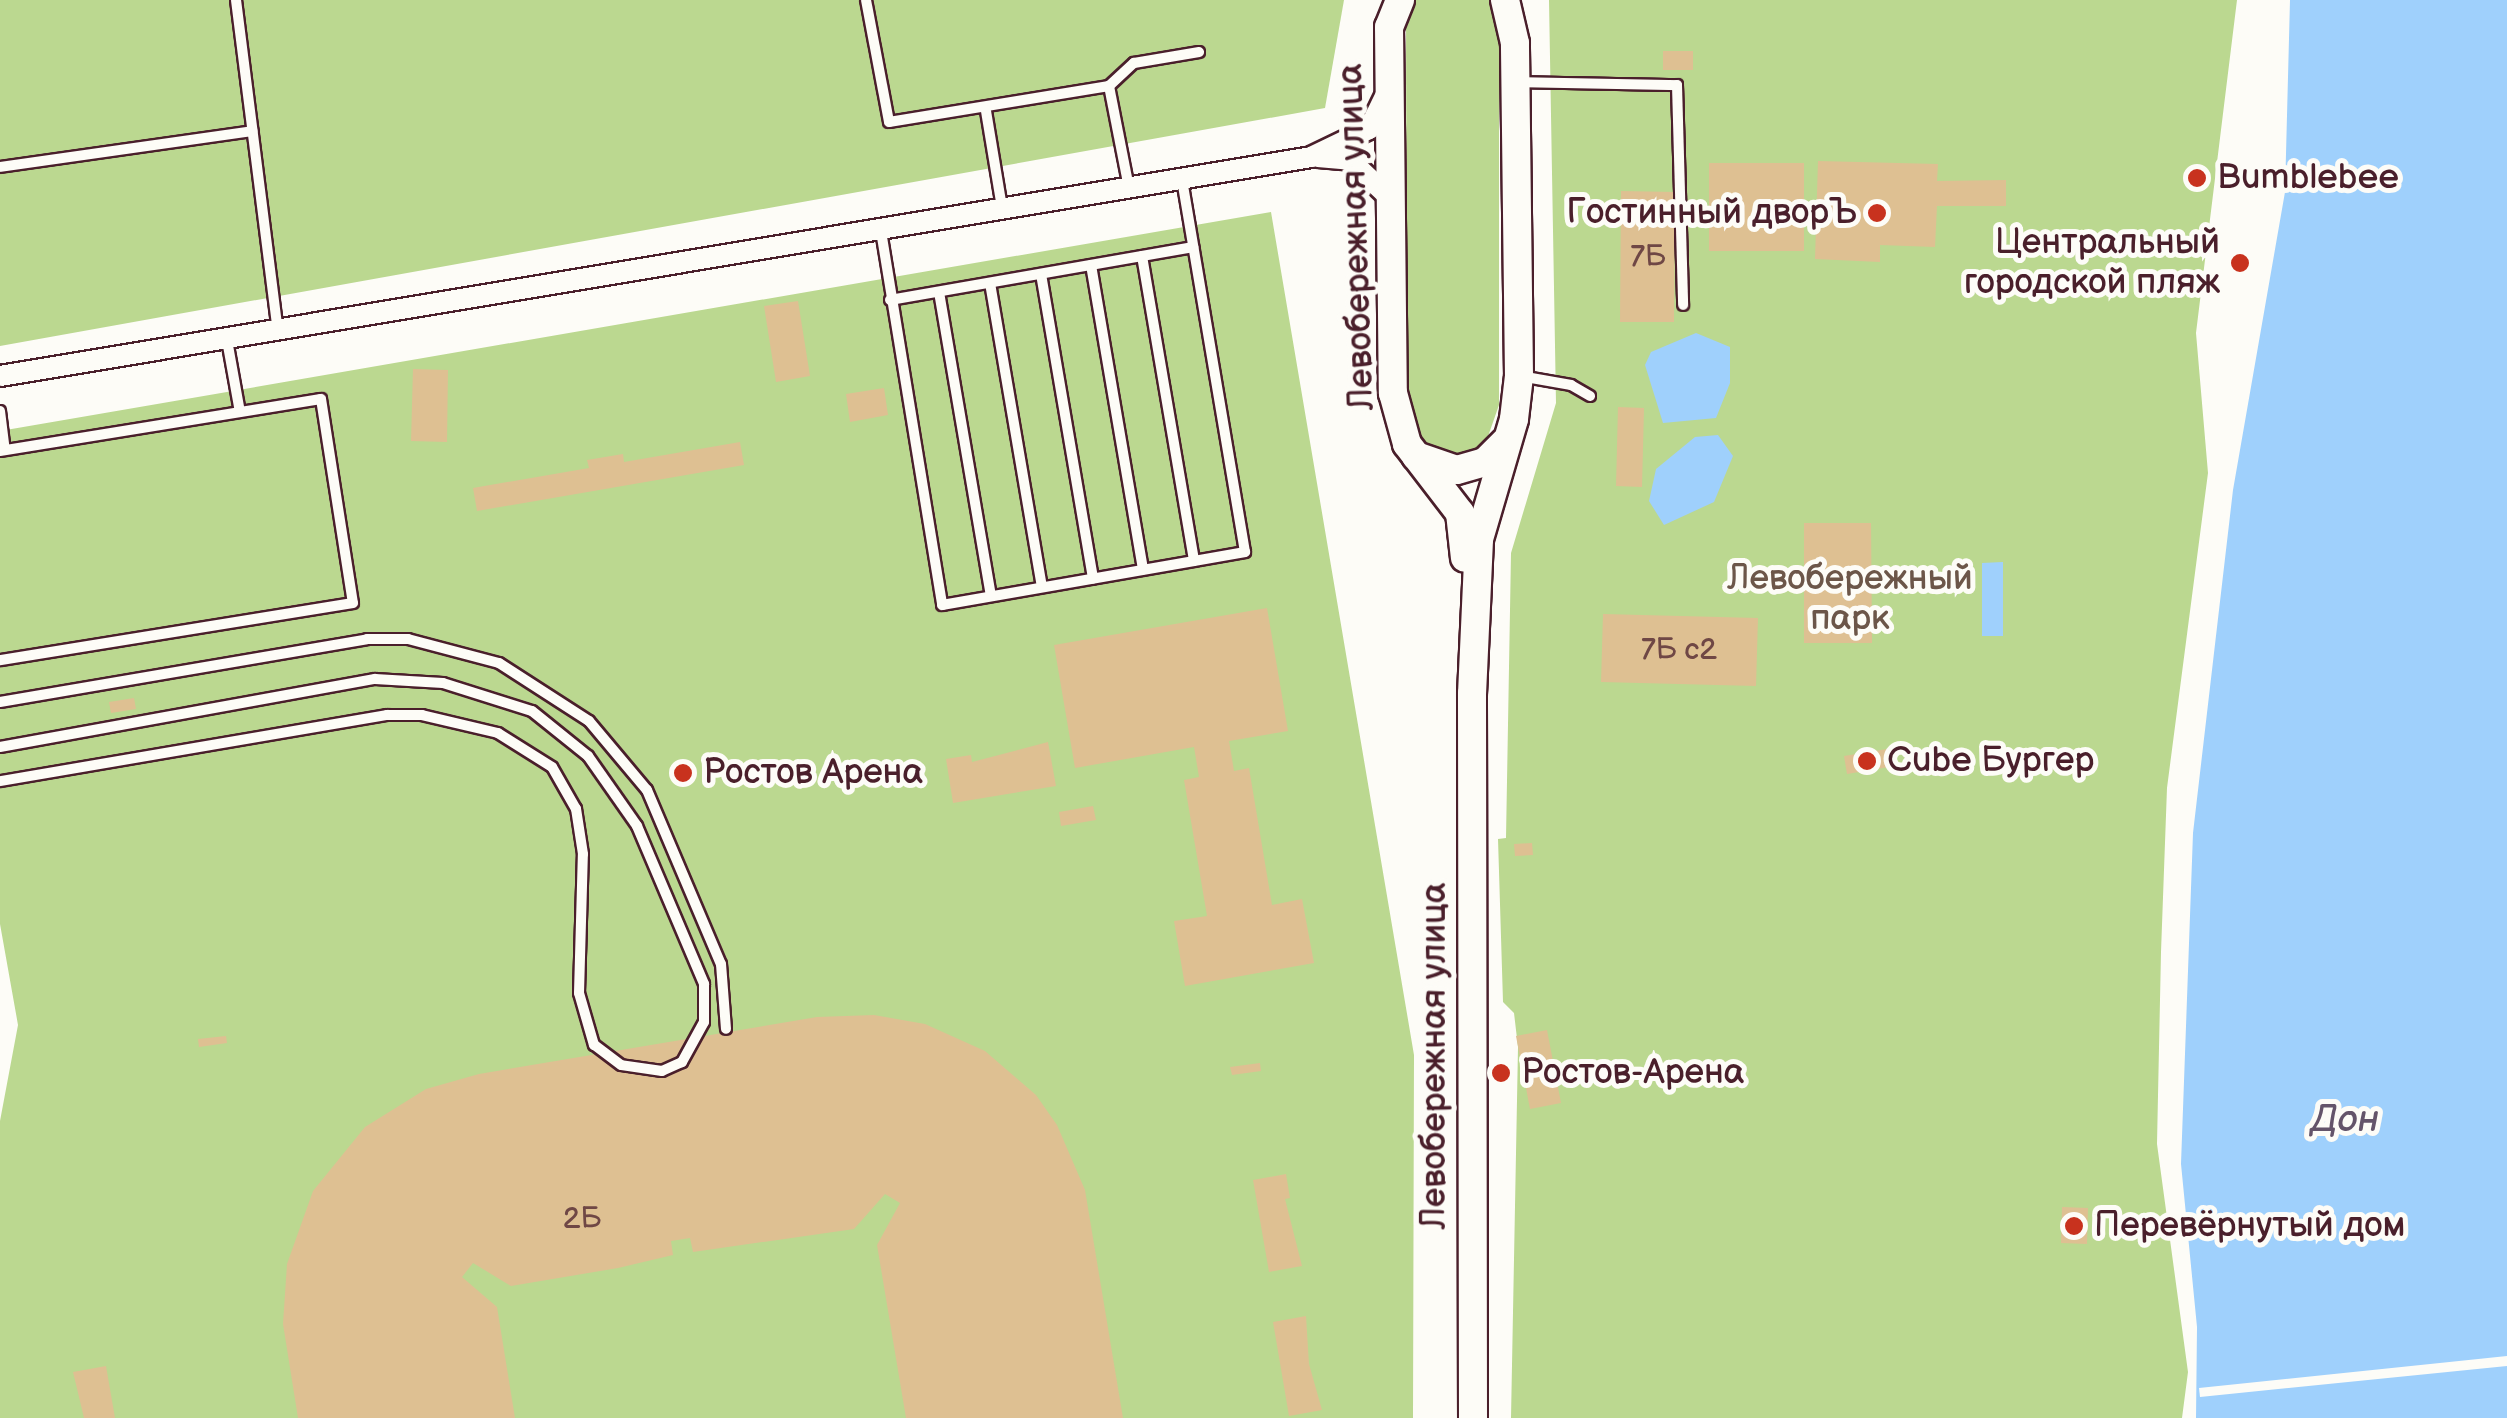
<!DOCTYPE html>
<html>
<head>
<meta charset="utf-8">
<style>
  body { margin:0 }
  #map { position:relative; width:2507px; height:1418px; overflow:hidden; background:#fdfcf7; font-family:"Balsamiq Sans",sans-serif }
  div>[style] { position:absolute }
  .green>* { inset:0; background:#bbd890 }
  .water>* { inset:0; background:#9fd0fc }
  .pier>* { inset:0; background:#fdfcf7 }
  .building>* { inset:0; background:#dec092 }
  .roads { filter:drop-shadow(2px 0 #4a1f2b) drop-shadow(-2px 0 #4a1f2b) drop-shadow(0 2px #4a1f2b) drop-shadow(0 -2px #4a1f2b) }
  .service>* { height:10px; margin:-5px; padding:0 5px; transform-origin:5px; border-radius:5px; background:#fdfcf7 }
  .minor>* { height:20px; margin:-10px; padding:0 10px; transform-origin:10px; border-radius:10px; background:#fdfcf7 }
  .secondary>* { height:28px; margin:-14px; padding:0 14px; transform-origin:14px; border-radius:14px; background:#fdfcf7 }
  .dots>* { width:28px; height:28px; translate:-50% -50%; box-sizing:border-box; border:5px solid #fdfcf7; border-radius:50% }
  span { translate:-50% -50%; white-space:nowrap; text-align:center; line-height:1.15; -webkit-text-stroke:10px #fdfcf7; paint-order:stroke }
  .number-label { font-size:30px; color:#6f4745 }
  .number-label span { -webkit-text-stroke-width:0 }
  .poi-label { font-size:35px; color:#4a1f2b }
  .left { translate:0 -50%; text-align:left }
  .right { translate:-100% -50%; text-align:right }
  .street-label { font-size:35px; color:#4a1f2b }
  .park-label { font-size:35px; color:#6c5649 }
  .water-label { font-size:38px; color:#64546a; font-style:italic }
</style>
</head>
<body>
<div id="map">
  <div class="green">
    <i style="clip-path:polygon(0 0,1344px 0,1325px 108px,0 346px)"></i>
    <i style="clip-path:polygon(1416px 0,1495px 0,1499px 23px,1499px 405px,1485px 445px,1440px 459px,1407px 430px,1406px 18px)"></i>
    <i style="clip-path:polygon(1549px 0,2237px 0,2196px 333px,2208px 473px,2167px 788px,2161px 952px,2157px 1144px,2188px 1372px,2182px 1418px,1511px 1418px,1518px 1047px,1514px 1013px,1503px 1002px,1498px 839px,1506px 838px,1511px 553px,1556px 403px)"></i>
    <i style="clip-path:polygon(1271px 212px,1414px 1055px,1413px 1418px,0 1418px,0 1121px,18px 1025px,0 924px,0 431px)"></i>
  </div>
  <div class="water">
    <i style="clip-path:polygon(2290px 0,2507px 0,2507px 1418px,2196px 1418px,2197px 1327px,2181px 1164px,2193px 833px,2233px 490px,2285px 192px)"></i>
    <i style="clip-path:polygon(1696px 333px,1730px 347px,1730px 383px,1716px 418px,1663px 423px,1645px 365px,1651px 352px)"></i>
    <i style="clip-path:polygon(1718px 435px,1733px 456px,1714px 502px,1664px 525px,1649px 501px,1656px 469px,1695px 437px)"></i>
    <i style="clip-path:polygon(2003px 562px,2003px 636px,1982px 636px,1982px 563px)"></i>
  </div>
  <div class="pier">
    <i style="clip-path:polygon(2507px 1356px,2507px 1366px,2200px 1397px,2199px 1388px)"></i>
  </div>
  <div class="building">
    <i style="clip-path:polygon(1663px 51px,1693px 51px,1693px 70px,1663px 70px)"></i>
    <i style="clip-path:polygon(1818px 161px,1938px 164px,1937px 181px,2006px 180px,2006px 206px,1937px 206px,1935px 247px,1880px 245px,1880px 262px,1815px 259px)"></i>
    <i style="clip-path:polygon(1709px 163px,1804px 163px,1804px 251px,1709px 251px)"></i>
    <i style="clip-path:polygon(1621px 191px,1675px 192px,1674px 322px,1620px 322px)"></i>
    <i style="clip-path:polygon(798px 301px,810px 376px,776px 382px,764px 306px)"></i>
    <i style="clip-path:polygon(413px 369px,448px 370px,447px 442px,411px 441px)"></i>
    <i style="clip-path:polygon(884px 388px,888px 415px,850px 422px,846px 394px)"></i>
    <i style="clip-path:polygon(1618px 407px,1644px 408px,1642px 487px,1616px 486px)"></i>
    <i style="clip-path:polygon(740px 442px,744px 465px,477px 511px,473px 488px,589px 468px,587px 460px,623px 454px,624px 462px)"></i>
    <i style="clip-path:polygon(1804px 523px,1871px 523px,1872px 643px,1804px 643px)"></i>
    <i style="clip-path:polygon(1267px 608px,1288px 731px,1229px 741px,1234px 771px,1249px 768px,1272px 905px,1302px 899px,1314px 963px,1185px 986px,1174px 921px,1207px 916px,1184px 780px,1199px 777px,1194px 747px,1075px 768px,1054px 645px)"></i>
    <i style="clip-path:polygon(1603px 614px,1758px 618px,1756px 686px,1601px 682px)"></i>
    <i style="clip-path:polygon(134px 698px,136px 709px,111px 713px,109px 702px)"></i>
    <i style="clip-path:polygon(1048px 742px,1056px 786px,953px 803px,946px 759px,971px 755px,972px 762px)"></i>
    <i style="clip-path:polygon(1887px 749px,1889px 767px,1847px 774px,1844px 756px)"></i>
    <i style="clip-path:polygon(1093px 806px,1096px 820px,1061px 826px,1059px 812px)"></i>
    <i style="clip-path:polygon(1532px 843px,1533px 855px,1515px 856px,1514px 844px)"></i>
    <i style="clip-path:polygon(874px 1015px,925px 1024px,985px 1051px,1036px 1095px,1057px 1125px,1085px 1190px,1123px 1418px,906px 1418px,877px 1245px,900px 1203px,885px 1194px,854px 1229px,693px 1252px,690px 1238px,671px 1241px,673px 1255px,618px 1268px,511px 1286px,473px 1263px,462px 1277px,497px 1307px,515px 1418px,298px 1418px,283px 1324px,287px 1264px,313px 1191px,365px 1127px,426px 1089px,479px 1074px,817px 1017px)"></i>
    <i style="clip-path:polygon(1547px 1030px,1561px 1103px,1530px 1109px,1516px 1036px)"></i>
    <i style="clip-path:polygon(226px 1036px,227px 1043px,199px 1047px,198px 1039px)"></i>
    <i style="clip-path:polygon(1260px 1063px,1261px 1071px,1232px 1075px,1230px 1067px)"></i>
    <i style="clip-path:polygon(1286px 1174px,1290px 1198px,1285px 1199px,1302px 1266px,1269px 1272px,1253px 1180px)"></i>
    <i style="clip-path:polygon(2062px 1207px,2088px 1208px,2087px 1244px,2061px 1243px)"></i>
    <i style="clip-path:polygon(1306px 1316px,1309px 1364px,1322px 1410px,1289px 1416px,1273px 1322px)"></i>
    <i style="clip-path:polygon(106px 1366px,115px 1418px,84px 1418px,73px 1372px)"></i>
  </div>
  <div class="roads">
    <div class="service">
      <i style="left:236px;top:0;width:334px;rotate:82.8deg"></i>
      <i style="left:866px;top:0;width:124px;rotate:79.3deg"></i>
      <i style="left:889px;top:122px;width:223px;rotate:-9.3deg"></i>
      <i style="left:1109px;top:86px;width:34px;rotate:-43deg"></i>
      <i style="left:1134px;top:63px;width:66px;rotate:-9.6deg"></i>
      <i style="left:1517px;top:82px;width:160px;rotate:1.1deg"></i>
      <i style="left:1677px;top:85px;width:220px;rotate:88.4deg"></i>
      <i style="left:1109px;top:86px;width:104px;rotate:78.9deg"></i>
      <i style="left:986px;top:111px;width:98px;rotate:80.6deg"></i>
      <i style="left:0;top:167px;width:255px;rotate:-8.1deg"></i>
      <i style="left:881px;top:231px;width:379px;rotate:80.7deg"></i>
      <i style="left:942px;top:605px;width:256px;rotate:-9.9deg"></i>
      <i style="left:1194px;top:561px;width:52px;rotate:-10deg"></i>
      <i style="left:1245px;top:552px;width:378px;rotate:-99.6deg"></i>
      <i style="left:1142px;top:256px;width:309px;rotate:80.3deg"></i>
      <i style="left:1091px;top:265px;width:309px;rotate:80.3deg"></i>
      <i style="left:1041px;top:274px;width:309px;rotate:80.3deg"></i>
      <i style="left:990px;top:283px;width:308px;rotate:80.3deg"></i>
      <i style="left:939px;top:292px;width:308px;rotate:80.3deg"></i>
      <i style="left:890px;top:300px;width:308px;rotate:-9.9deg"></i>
      <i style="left:227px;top:340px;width:73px;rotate:79.8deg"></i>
      <i style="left:1520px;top:376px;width:52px;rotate:10deg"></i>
      <i style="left:1571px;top:385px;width:22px;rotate:30deg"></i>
      <i style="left:0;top:411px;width:39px;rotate:83deg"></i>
      <i style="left:0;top:451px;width:325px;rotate:-9.2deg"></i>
      <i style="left:321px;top:399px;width:206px;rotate:81.1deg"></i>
      <i style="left:353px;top:603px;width:358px;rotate:170.8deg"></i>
      <i style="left:0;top:702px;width:372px;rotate:-9.7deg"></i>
      <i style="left:367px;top:639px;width:41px"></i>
      <i style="left:408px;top:639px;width:94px;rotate:14.8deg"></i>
      <i style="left:499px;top:663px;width:107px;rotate:32.8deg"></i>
      <i style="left:589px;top:721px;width:90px;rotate:50deg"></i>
      <i style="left:647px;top:790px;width:189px;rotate:67deg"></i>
      <i style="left:721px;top:964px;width:65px;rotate:85.6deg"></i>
      <i style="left:0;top:747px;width:381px;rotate:-10.3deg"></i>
      <i style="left:375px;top:679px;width:68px;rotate:3.4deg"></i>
      <i style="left:443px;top:683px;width:93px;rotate:17.5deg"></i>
      <i style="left:532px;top:711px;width:72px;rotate:38.8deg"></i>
      <i style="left:588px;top:756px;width:85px;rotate:55deg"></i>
      <i style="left:637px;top:826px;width:172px;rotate:67deg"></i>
      <i style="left:704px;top:984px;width:38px;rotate:90deg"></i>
      <i style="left:704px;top:1022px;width:46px;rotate:118.8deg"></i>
      <i style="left:682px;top:1062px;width:22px;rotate:156deg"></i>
      <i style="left:662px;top:1071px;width:41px;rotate:-171.7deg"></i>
      <i style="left:621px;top:1065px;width:34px;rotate:-143deg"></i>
      <i style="left:594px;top:1045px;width:54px;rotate:-106.1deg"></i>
      <i style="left:579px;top:993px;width:139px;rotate:-88.4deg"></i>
      <i style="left:583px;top:854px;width:46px;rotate:-98.8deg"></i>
      <i style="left:576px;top:809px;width:48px;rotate:-119.7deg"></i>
      <i style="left:552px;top:767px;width:64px;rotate:-147.8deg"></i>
      <i style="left:498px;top:733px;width:78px;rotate:-166.7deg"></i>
      <i style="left:422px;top:715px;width:35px;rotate:180deg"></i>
      <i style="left:387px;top:715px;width:393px;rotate:170.3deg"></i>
    </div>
    <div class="minor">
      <i style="left:1318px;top:157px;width:32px;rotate:5deg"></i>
      <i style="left:1350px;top:160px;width:57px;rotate:43.6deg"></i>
      <i style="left:0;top:376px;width:1329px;rotate:-9.48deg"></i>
      <i style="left:1311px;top:157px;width:64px;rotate:-25.8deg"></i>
      <i style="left:1369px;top:129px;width:39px;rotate:-64deg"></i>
    </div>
    <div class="secondary">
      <i style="left:1400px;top:0;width:29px;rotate:112deg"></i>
      <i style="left:1389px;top:27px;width:366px;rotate:89.4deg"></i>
      <i style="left:1393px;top:393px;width:53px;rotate:74.6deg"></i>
      <i style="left:1407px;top:444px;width:87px;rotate:52.5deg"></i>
      <i style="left:1460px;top:513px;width:45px;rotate:83.7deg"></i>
      <i style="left:1416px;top:456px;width:43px;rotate:18.9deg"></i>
      <i style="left:1457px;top:470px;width:29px;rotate:-16deg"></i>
      <i style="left:1485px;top:462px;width:28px;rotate:-45deg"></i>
      <i style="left:1473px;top:1418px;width:724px;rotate:-90.08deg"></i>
      <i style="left:1472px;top:694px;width:155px;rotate:-87.4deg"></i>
      <i style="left:1479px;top:539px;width:125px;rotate:-73.7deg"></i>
      <i style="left:1514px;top:419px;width:43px;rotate:-83.4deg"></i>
      <i style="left:1519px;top:376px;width:333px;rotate:-90.7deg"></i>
      <i style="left:1515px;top:43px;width:44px;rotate:-103.1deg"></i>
    </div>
  </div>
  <div class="dots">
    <i style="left:2197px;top:178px;background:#c8321e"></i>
    <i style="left:1877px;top:213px;background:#c8321e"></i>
    <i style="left:2240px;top:263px;background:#c8321e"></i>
    <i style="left:1867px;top:761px;background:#c8321e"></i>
    <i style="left:683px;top:773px;background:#c8321e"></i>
    <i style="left:1501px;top:1073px;background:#c8321e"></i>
    <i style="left:2074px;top:1226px;background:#c8321e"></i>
  </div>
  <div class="number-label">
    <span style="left:1648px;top:257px">7Б</span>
    <span style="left:1679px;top:650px">7Б с2</span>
    <span style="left:582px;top:1219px">2Б</span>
  </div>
  <div class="poi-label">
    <span class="left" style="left:2217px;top:178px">Bumblebee</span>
    <span class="right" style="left:1857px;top:213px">Гостинный дворЪ</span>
    <span class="right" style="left:2220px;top:263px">Центральный<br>городской пляж</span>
    <span class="left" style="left:1887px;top:761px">Cube Бургер</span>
    <span class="left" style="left:703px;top:773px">Ростов Арена</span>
    <span class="left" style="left:1521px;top:1073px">Ростов-Арена</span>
    <span class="left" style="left:2094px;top:1226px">Перевёрнутый дом</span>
  </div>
  <div class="street-label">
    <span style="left:1357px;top:237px;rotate:-92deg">Левобережная улица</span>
    <span style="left:1435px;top:1056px;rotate:-90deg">Левобережная улица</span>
  </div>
  <div class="park-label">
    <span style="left:1850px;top:599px">Левобережный<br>парк</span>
  </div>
  <div class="water-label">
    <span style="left:2345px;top:1120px">Дон</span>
  </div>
</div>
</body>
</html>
